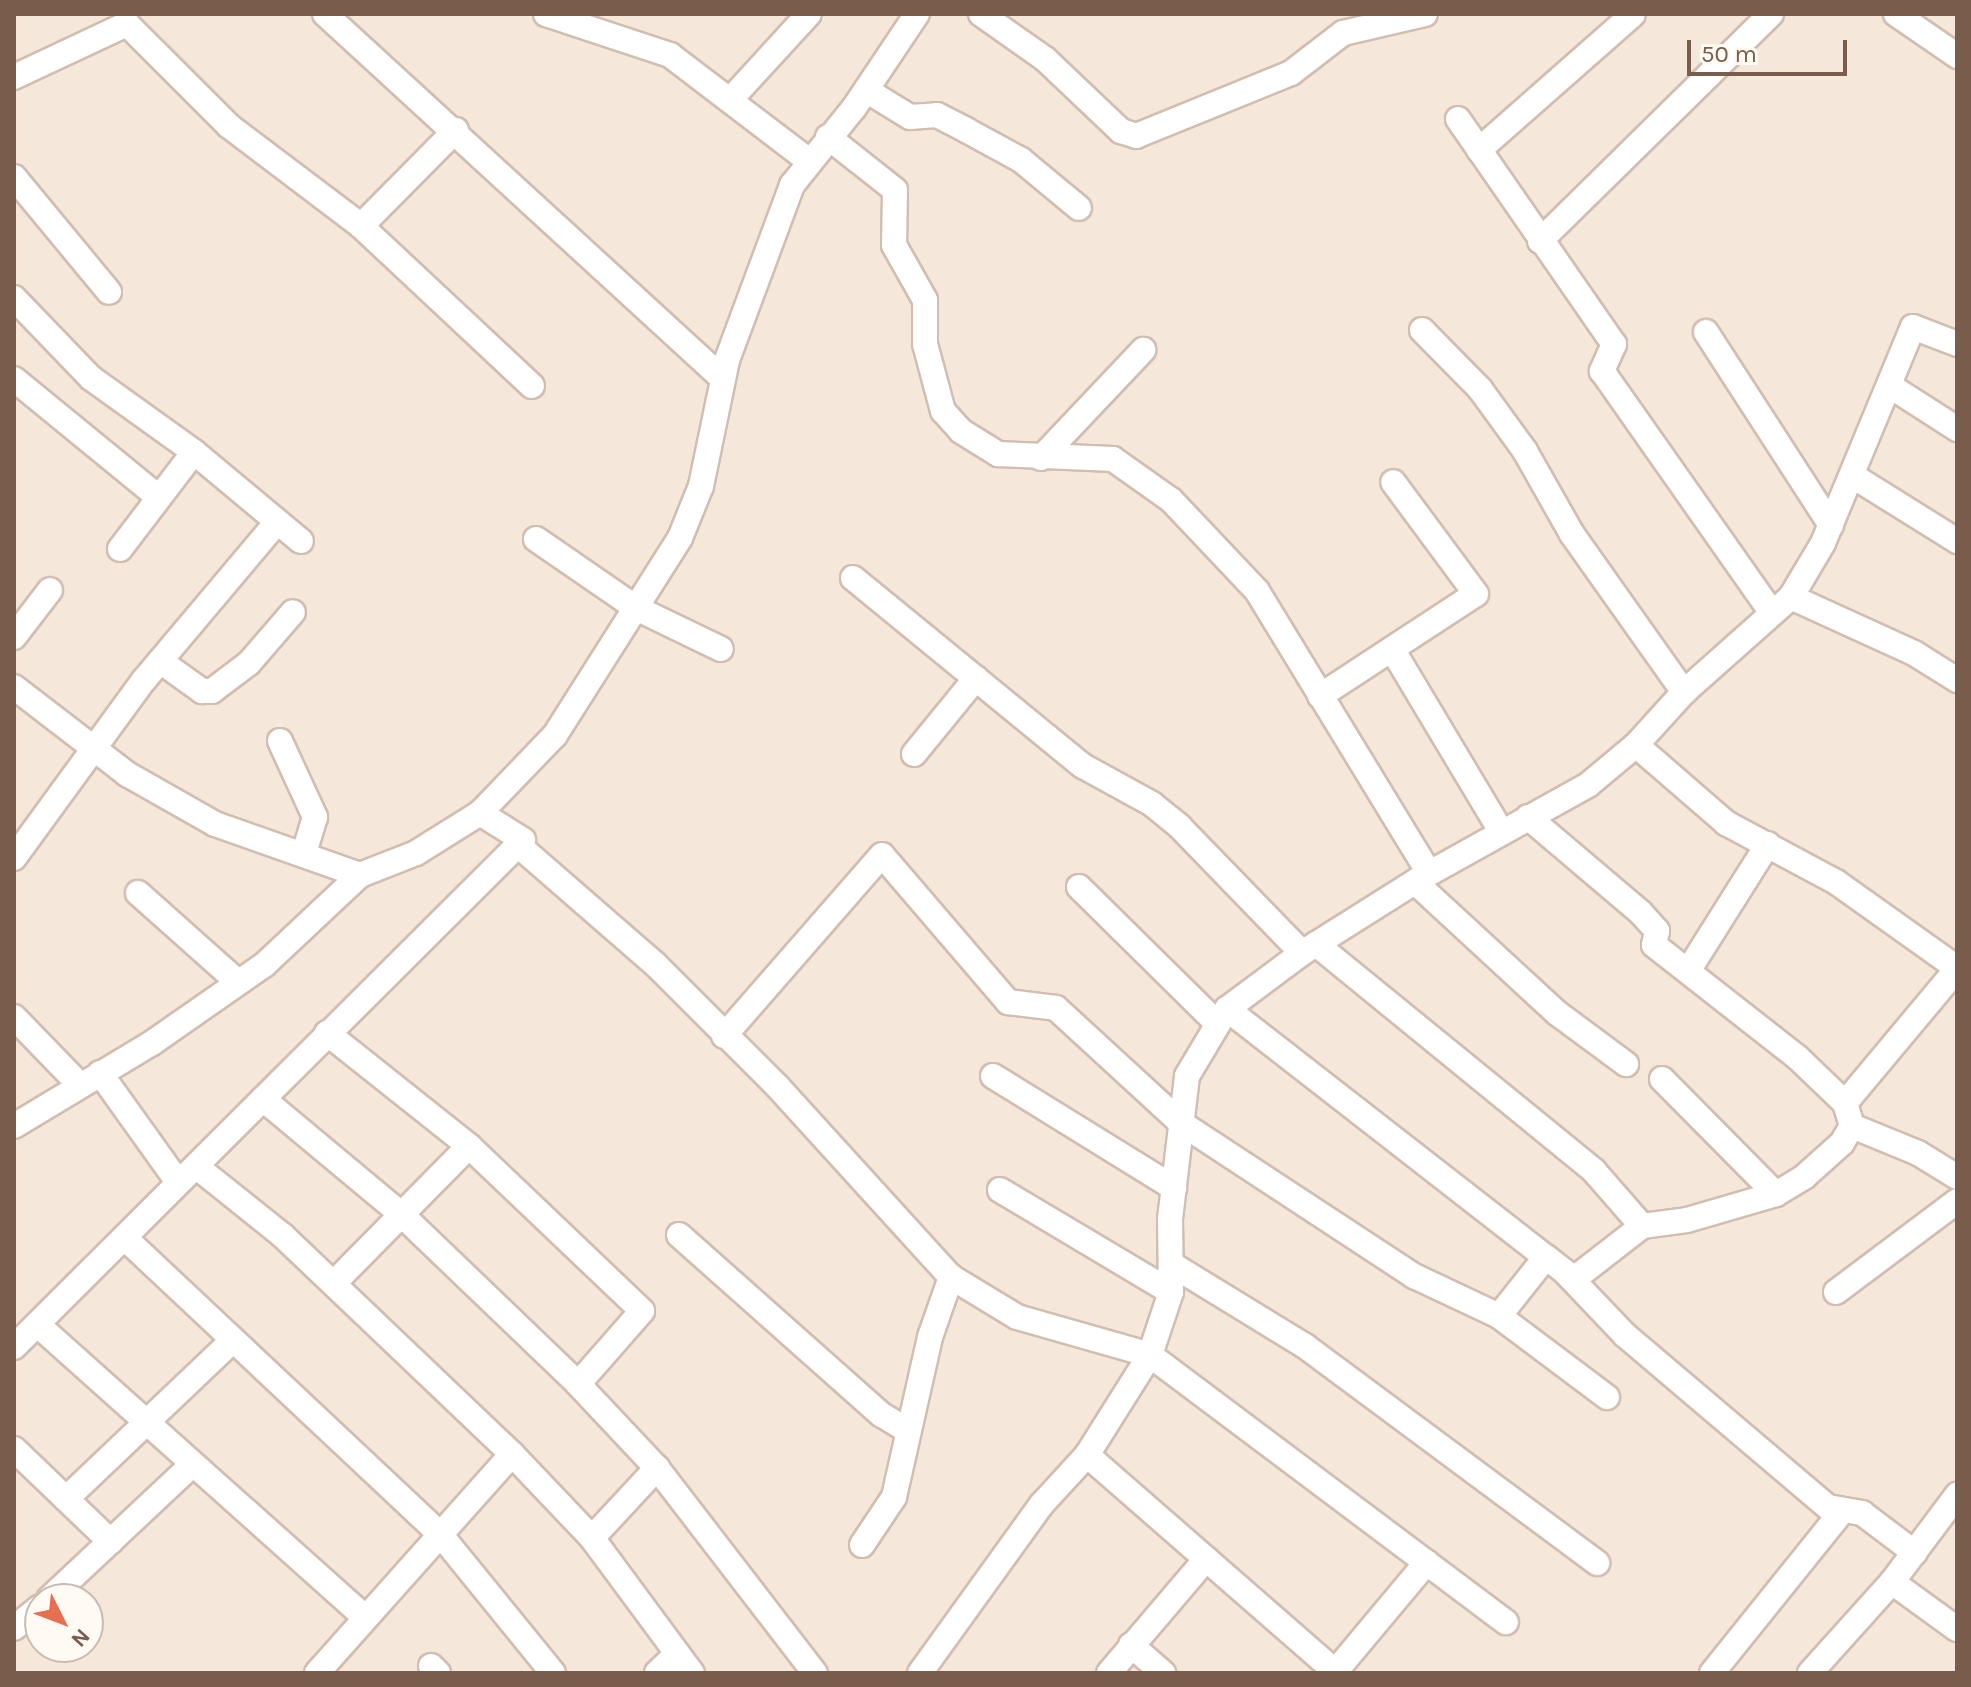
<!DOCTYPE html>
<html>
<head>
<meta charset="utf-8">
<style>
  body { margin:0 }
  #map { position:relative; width:1971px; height:1687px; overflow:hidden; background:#fdf6ec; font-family:Karla,sans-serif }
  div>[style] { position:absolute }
  .residential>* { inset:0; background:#f5e8da }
  .roads { filter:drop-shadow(2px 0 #d1beb0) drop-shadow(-2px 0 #d1beb0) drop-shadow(0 2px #d1beb0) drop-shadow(0 -2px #d1beb0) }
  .minor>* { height:24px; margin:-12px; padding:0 12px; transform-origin:12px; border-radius:12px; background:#fff }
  span { translate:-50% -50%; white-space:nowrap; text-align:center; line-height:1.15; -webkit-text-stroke:6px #fffaf3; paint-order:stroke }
  .frame { position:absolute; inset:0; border:16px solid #7a5c4d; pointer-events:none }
  .north { position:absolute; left:24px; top:1583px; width:80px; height:80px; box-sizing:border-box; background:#fffaf3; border:2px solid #cabbb1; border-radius:50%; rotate:132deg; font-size:22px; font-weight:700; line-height:32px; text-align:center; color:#7a5c4d }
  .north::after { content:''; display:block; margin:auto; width:28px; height:36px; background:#e76f51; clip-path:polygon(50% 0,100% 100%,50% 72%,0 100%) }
  .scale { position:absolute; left:1687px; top:40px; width:160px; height:36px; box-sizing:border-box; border:4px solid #7a5c4d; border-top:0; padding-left:10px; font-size:24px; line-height:28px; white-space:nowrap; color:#7a5c4d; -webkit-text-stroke:6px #fffaf3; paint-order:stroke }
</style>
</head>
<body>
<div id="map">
  <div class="residential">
    <i style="clip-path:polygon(evenodd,14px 14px,1957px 14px,1957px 1673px,14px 1673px,14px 14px,40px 1599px,88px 1599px,88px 1647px,40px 1647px,40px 1599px)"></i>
  </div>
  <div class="roads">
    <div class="minor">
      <i style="left:325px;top:14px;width:540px;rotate:42.52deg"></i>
      <i style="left:546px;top:14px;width:131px;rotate:18.3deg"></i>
      <i style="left:670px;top:55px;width:173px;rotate:37.3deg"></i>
      <i style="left:981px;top:14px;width:78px;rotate:35.1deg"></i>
      <i style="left:1045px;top:59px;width:105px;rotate:43.5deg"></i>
      <i style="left:1121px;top:131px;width:16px;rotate:18deg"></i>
      <i style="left:1136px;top:136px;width:167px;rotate:-22.1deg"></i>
      <i style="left:1291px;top:73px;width:66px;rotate:-37.6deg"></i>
      <i style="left:1343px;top:33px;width:84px;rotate:-13deg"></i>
      <i style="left:1896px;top:14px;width:74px;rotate:34.5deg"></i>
      <i style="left:14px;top:77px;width:125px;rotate:-25.1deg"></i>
      <i style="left:127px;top:24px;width:144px;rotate:45deg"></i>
      <i style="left:229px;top:126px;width:166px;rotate:37.1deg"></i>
      <i style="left:361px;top:226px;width:234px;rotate:43.1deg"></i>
      <i style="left:866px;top:90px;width:52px;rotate:31.5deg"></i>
      <i style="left:910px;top:117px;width:27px;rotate:-4deg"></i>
      <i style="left:937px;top:115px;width:33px;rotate:27deg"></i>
      <i style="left:966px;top:130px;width:63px;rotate:28.6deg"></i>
      <i style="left:1021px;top:160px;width:75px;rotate:39.6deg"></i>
      <i style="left:731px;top:99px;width:115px;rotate:-47.5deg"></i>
      <i style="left:1458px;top:119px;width:274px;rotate:55.3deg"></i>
      <i style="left:1614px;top:344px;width:30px;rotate:114deg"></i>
      <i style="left:1602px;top:371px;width:296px;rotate:54.9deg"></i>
      <i style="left:828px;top:137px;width:85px;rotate:38.3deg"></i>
      <i style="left:895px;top:190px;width:55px;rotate:91deg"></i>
      <i style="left:894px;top:245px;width:63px;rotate:60.6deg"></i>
      <i style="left:925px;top:300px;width:44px;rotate:90deg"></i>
      <i style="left:925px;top:344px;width:69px;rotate:75deg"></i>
      <i style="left:943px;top:411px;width:27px;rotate:48deg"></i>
      <i style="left:961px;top:431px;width:44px;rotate:31.9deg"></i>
      <i style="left:998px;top:454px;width:115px;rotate:2.5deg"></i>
      <i style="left:1113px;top:459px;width:71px;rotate:35.3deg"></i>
      <i style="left:1171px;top:500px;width:125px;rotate:46.6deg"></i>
      <i style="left:1257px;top:591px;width:330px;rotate:58.6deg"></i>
      <i style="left:1479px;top:150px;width:205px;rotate:-41.4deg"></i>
      <i style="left:14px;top:177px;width:149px;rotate:50.4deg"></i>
      <i style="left:361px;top:226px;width:135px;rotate:-45.3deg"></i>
      <i style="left:1540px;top:241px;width:324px;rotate:-44.5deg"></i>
      <i style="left:14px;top:298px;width:111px;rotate:46.1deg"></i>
      <i style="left:91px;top:378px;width:127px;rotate:35.7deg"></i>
      <i style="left:194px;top:452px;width:139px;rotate:39.8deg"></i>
      <i style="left:1422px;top:330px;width:83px;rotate:45.5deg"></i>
      <i style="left:1480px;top:389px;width:77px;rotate:54deg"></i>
      <i style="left:1525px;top:451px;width:95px;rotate:60.5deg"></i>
      <i style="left:1572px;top:534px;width:194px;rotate:54.7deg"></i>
      <i style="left:1706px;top:332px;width:230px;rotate:57.1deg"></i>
      <i style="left:14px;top:379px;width:186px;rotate:39.3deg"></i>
      <i style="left:1890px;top:386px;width:80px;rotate:32.7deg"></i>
      <i style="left:1041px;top:458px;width:149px;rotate:-46.6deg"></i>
      <i style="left:1853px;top:476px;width:123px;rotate:32deg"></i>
      <i style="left:536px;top:539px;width:121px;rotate:34.6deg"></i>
      <i style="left:636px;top:608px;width:94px;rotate:25.8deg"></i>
      <i style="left:120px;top:549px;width:122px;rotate:-52.7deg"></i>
      <i style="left:853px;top:578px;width:297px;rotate:39.3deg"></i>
      <i style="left:1083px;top:766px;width:79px;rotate:28.8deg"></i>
      <i style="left:1152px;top:804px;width:36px;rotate:39deg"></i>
      <i style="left:1180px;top:827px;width:175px;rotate:45.9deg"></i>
      <i style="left:1791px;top:597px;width:135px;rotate:24.5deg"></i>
      <i style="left:1914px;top:653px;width:51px;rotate:32.1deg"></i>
      <i style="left:14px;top:637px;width:59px;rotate:-52.5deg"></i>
      <i style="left:1392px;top:649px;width:212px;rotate:59.1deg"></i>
      <i style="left:160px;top:661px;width:52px;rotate:35.5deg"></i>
      <i style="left:202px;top:691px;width:10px"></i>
      <i style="left:212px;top:691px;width:46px;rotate:-37.1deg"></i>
      <i style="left:249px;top:663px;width:67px;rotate:-49.2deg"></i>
      <i style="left:14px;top:687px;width:143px;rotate:37.6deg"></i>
      <i style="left:127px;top:774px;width:101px;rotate:29.6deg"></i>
      <i style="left:215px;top:824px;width:154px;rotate:19.4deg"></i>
      <i style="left:1320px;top:696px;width:186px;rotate:-33.2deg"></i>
      <i style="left:1476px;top:594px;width:139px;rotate:-126.5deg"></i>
      <i style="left:280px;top:741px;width:84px;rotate:65.3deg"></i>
      <i style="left:315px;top:817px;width:39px;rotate:107deg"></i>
      <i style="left:1636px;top:745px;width:119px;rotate:40.9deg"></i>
      <i style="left:1726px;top:823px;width:125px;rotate:28.2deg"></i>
      <i style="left:1836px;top:882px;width:148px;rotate:35.4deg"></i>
      <i style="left:914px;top:754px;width:98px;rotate:-50.8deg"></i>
      <i style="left:1528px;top:817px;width:148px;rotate:40.3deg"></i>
      <i style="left:1641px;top:913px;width:24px;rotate:48deg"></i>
      <i style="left:1657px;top:931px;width:14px;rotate:102deg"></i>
      <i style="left:1654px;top:945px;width:182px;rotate:38.1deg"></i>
      <i style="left:1797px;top:1057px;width:66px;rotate:43.8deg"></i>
      <i style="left:518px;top:845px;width:181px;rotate:41deg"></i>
      <i style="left:655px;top:964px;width:174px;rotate:45deg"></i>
      <i style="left:778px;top:1087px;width:257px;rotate:47.7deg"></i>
      <i style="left:951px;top:1277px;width:77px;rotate:31.2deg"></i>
      <i style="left:1017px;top:1317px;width:138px;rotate:15.9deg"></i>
      <i style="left:1150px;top:1355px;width:445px;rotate:36.9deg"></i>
      <i style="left:14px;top:858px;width:220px;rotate:-53.9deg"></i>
      <i style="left:144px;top:680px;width:207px;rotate:-49.9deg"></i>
      <i style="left:1415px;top:882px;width:193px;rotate:42.7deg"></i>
      <i style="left:1557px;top:1013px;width:86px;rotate:36.5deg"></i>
      <i style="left:1079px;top:887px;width:195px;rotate:44.6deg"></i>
      <i style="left:138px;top:893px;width:134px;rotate:41.7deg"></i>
      <i style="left:1316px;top:944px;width:359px;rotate:39.2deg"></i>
      <i style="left:1594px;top:1171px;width:73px;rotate:48.9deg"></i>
      <i style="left:1688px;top:971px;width:150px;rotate:-57.8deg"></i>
      <i style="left:1227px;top:1009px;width:404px;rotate:37.9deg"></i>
      <i style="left:14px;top:1017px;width:95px;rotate:45.9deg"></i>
      <i style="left:327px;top:1033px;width:181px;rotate:38.5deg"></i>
      <i style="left:469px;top:1146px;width:239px;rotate:43.6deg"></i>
      <i style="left:642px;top:1311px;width:97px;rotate:131.2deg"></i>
      <i style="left:724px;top:1036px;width:240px;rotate:-48.9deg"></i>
      <i style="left:882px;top:855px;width:194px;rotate:49.4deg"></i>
      <i style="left:1008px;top:1002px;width:48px;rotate:7.1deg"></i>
      <i style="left:1056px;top:1008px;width:170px;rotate:42.6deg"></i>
      <i style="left:1181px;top:1123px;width:279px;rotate:33.3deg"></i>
      <i style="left:1414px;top:1276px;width:94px;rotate:25.2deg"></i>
      <i style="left:1499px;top:1316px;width:135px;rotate:36.9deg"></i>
      <i style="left:100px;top:1073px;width:134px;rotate:54.4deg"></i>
      <i style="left:993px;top:1076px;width:213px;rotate:31.7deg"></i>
      <i style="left:1662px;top:1079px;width:162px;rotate:45.3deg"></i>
      <i style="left:263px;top:1099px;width:181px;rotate:39.8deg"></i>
      <i style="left:402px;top:1215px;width:244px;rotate:43.8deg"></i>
      <i style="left:578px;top:1384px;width:115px;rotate:46.8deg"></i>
      <i style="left:657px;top:1468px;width:259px;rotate:52.4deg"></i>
      <i style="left:14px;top:1126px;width:161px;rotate:-31deg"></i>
      <i style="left:152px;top:1043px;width:136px;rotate:-34.9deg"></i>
      <i style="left:264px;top:965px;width:132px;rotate:-43.2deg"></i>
      <i style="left:360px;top:875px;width:60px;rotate:-21.4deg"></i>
      <i style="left:416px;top:853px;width:75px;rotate:-32deg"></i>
      <i style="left:480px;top:813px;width:108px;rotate:-46.1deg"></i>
      <i style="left:555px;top:735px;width:233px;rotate:-57.6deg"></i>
      <i style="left:680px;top:538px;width:56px;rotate:-68deg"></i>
      <i style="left:701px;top:486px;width:129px;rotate:-78.3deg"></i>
      <i style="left:727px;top:360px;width:187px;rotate:-69.6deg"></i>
      <i style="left:792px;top:185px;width:99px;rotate:-51.2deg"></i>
      <i style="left:854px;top:108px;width:113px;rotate:-56.2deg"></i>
      <i style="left:1852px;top:1126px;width:71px;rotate:22.2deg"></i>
      <i style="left:1918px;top:1153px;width:46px;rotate:31.6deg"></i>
      <i style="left:197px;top:1167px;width:109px;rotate:38.7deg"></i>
      <i style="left:282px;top:1235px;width:318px;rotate:43.6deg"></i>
      <i style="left:512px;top:1454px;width:116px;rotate:46.4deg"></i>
      <i style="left:592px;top:1538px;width:168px;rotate:53.5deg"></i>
      <i style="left:1000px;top:1190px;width:199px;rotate:30.8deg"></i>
      <i style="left:679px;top:1235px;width:271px;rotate:41.6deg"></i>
      <i style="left:882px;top:1415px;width:31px;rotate:31deg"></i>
      <i style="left:127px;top:1240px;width:429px;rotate:43.2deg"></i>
      <i style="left:440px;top:1534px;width:179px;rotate:50.9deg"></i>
      <i style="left:1171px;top:1264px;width:157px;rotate:31.5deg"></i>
      <i style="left:1305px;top:1346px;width:364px;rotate:36.6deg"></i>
      <i style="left:1565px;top:1272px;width:87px;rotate:46.4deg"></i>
      <i style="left:1625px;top:1335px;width:266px;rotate:40.3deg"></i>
      <i style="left:1828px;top:1507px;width:35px;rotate:10deg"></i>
      <i style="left:1862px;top:1513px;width:66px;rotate:37deg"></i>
      <i style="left:334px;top:1283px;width:192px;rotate:-45.4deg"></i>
      <i style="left:1836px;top:1292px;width:151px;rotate:-36.9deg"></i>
      <i style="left:1499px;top:1316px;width:75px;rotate:-51.5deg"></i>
      <i style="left:1546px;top:1257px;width:36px;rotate:38deg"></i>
      <i style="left:1574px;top:1279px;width:86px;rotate:-37.9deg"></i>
      <i style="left:1642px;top:1226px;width:45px;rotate:-7.6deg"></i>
      <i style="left:1687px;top:1220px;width:93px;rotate:-16.3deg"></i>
      <i style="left:1776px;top:1194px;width:33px;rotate:-31deg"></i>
      <i style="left:1804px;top:1177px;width:51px;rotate:-41.8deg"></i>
      <i style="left:1842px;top:1143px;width:20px;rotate:-60deg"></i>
      <i style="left:1852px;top:1126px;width:24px;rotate:-107deg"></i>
      <i style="left:1845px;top:1103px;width:175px;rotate:-50.1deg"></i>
      <i style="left:38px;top:1325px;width:437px;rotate:41.8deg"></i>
      <i style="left:14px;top:1347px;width:718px;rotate:-44.89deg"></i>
      <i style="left:523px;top:840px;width:51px;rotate:-147.9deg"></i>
      <i style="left:14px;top:1449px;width:134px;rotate:43.8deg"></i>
      <i style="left:1087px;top:1455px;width:332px;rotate:41.1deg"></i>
      <i style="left:66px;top:1499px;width:231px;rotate:-43.6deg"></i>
      <i style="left:592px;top:1538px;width:96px;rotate:-47.1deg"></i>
      <i style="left:862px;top:1545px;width:58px;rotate:-56.3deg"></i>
      <i style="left:894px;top:1497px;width:164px;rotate:-77.3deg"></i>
      <i style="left:930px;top:1337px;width:64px;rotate:-70.7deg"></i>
      <i style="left:1892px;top:1582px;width:80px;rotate:35.9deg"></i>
      <i style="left:49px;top:1599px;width:197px;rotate:-43.2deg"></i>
      <i style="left:14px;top:1628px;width:33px;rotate:-39deg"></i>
      <i style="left:1131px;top:1645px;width:43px;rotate:41.2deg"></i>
      <i style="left:431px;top:1666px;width:10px;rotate:45deg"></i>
      <i style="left:1335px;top:1672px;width:143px;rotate:-50.1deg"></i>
      <i style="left:317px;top:1673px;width:293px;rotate:-48.3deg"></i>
      <i style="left:657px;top:1673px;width:28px;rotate:-44deg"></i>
      <i style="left:920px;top:1673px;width:208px;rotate:-54.2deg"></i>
      <i style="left:1042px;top:1504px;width:67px;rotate:-47.4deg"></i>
      <i style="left:1087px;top:1455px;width:118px;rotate:-57.8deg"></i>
      <i style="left:1150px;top:1355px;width:66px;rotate:-71.6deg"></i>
      <i style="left:1171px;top:1292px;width:73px;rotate:-90.8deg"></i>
      <i style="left:1170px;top:1219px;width:144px;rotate:-83.2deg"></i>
      <i style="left:1187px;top:1076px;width:78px;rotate:-59.2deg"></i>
      <i style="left:1227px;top:1009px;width:94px;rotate:-36.7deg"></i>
      <i style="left:1302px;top:953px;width:141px;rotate:-32.2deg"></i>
      <i style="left:1421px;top:878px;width:191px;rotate:-29.1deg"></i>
      <i style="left:1588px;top:785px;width:62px;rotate:-39.8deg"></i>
      <i style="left:1636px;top:745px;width:72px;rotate:-47.8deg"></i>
      <i style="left:1684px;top:692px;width:143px;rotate:-41.6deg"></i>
      <i style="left:1791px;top:597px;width:63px;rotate:-59.3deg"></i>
      <i style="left:1823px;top:543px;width:234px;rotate:-67.4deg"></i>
      <i style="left:1913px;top:327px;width:47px;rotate:21.1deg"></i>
      <i style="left:1109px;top:1673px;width:150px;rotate:-49.6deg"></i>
      <i style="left:1712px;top:1673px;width:209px;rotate:-51.2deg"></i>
      <i style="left:1810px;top:1673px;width:122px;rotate:-48deg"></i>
      <i style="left:1892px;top:1582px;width:109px;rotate:-53.2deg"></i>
    </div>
  </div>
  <div class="frame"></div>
  <div class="north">N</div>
  <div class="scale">50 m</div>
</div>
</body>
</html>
